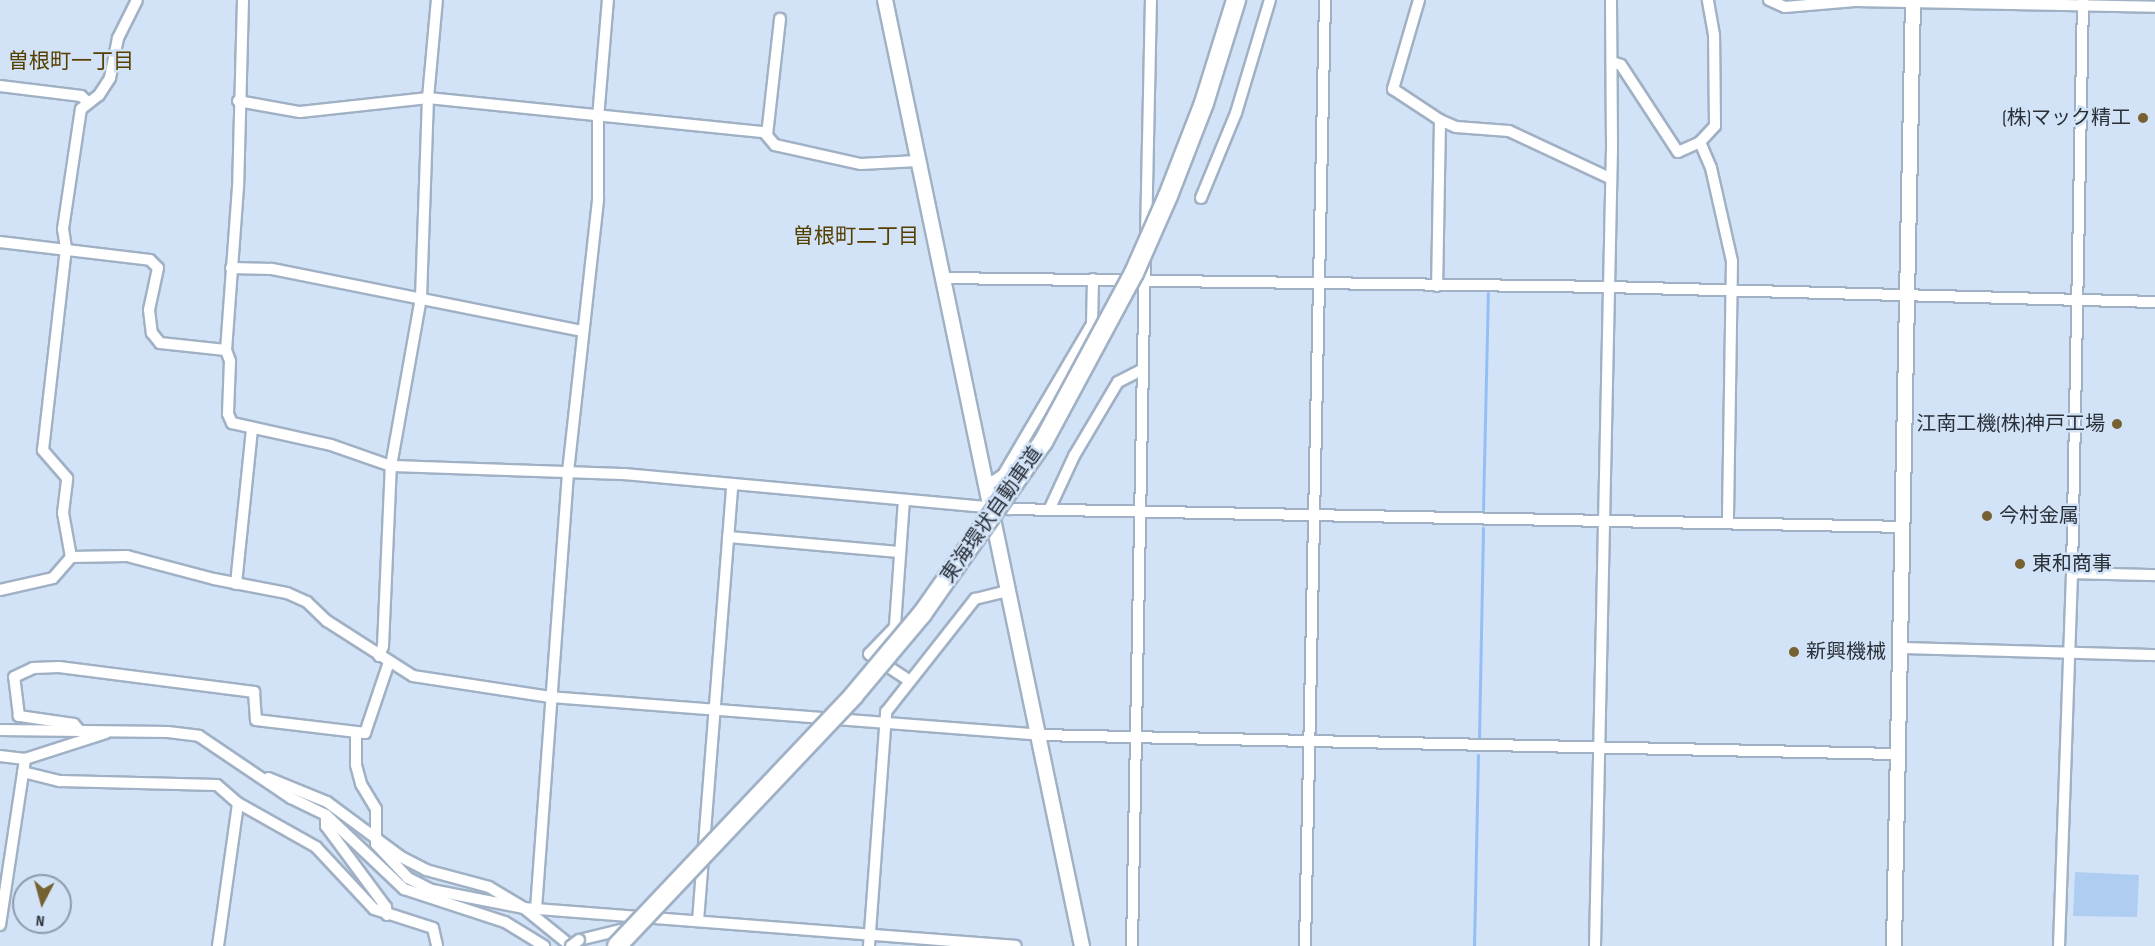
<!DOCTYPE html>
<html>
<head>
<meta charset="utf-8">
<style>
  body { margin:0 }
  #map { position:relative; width:2155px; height:946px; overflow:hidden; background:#d2e2f7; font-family:"Sofia Sans Condensed","Noto Sans JP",sans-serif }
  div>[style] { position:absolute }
  .green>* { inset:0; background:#afccf1 }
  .stream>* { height:3px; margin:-1.5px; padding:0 1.5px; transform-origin:1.5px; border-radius:1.5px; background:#94bff6 }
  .roads { filter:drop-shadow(2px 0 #a1b1c5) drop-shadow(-2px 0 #a1b1c5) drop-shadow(0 2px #a1b1c5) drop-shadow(0 -2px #a1b1c5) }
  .street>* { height:10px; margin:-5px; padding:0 5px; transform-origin:5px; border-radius:5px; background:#fff }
  .secondary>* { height:14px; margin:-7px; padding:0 7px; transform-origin:7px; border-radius:7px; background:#fff }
  .bridges { filter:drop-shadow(2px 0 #a1b1c5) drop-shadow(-2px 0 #a1b1c5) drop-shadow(0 2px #a1b1c5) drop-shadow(0 -2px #a1b1c5) }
  .street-bridge>* { height:10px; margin:-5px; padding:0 5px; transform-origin:5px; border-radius:5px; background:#fff }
  .highway-bridge>* { height:18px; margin:-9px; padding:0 9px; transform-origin:9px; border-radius:9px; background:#fff }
  .dots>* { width:16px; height:16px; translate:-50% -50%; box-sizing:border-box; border:3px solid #d2e2f7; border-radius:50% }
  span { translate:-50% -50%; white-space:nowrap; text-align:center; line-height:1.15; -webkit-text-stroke:5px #d2e2f7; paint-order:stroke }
  .poi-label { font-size:20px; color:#2a3038 }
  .right { translate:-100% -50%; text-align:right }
  .left { translate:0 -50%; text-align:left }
  .street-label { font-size:20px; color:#2a3038 }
  .neighbourhood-label { font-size:21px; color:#564000 }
  .north { position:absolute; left:12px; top:874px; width:60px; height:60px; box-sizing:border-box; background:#d2e2f7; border:2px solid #8f9bab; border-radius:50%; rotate:186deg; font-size:16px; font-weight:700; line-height:24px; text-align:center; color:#2a3038 }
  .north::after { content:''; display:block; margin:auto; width:21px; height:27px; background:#766231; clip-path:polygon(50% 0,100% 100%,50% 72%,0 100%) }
</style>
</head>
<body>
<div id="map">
  <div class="green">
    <i style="clip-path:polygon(2075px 872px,2139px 875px,2137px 917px,2073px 916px)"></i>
  </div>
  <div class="stream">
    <i style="left:1483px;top:509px;width:216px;rotate:-88.7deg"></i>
    <i style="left:1479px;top:738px;width:210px;rotate:-88.9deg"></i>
    <i style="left:1474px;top:946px;width:191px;rotate:-88.8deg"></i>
  </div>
  <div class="roads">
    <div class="street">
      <i style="left:243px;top:0;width:187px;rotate:91.5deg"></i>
      <i style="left:238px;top:187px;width:163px;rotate:94.2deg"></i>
      <i style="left:226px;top:350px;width:12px;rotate:70deg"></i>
      <i style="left:230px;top:361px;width:53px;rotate:92.2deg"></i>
      <i style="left:228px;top:414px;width:10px;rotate:66deg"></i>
      <i style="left:232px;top:423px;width:101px;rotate:12.5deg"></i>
      <i style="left:331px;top:445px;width:64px;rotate:19.3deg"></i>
      <i style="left:391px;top:466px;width:233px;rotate:2deg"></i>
      <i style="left:624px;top:474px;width:388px;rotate:5.2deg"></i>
      <i style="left:1010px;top:509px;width:893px;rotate:1.15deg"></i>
      <i style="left:1419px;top:0;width:93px;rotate:106.3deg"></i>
      <i style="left:1393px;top:89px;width:56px;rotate:33.4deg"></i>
      <i style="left:1440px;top:120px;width:166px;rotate:91deg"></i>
      <i style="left:1769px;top:0;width:17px;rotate:24deg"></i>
      <i style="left:1785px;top:7px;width:70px;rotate:-4.9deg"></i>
      <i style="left:1855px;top:1px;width:300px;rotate:1.1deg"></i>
      <i style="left:1612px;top:62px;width:9px;rotate:18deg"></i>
      <i style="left:1621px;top:65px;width:104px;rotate:56.8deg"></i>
      <i style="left:1678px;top:152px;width:24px;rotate:-24deg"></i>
      <i style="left:1700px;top:142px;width:28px;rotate:67deg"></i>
      <i style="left:1711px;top:168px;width:95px;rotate:77.3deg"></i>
      <i style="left:1732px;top:261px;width:262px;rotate:90.9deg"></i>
      <i style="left:0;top:86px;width:82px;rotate:7deg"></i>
      <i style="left:81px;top:96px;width:9px;rotate:41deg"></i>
      <i style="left:238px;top:101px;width:63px;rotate:10.1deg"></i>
      <i style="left:300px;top:112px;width:129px;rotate:-6.2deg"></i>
      <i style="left:428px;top:98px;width:338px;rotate:5.8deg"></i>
      <i style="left:764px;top:132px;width:17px;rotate:50deg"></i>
      <i style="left:775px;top:145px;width:88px;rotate:12.5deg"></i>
      <i style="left:861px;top:164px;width:56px;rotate:-3.1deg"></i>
      <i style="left:1440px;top:120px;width:17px;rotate:24deg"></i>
      <i style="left:1456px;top:127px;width:53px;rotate:4.3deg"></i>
      <i style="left:1509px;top:131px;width:111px;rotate:25deg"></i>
      <i style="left:767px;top:135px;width:117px;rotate:-83.6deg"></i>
      <i style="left:1700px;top:142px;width:22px;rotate:-47deg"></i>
      <i style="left:1715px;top:126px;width:91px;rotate:-90.6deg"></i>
      <i style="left:1714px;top:35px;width:36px;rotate:-100deg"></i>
      <i style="left:1201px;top:198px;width:92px;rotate:-67.6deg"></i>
      <i style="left:1236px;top:113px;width:118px;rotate:-73.3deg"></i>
      <i style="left:1146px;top:237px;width:237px;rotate:-88.8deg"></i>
      <i style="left:0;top:242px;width:151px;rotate:6.8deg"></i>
      <i style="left:150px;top:260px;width:11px;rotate:45deg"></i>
      <i style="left:158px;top:268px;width:43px;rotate:102.1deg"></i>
      <i style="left:149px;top:310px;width:23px;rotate:83deg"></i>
      <i style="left:152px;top:333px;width:13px;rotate:51deg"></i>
      <i style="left:160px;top:343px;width:66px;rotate:6.1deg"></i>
      <i style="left:231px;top:268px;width:41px;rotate:1.4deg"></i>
      <i style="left:272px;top:269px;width:317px;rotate:11.3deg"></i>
      <i style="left:941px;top:278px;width:667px;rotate:0.77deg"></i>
      <i style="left:1608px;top:287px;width:547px;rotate:1.57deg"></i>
      <i style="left:985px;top:487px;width:22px;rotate:-34deg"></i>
      <i style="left:1003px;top:475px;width:175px;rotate:-59.5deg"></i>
      <i style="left:1092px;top:324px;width:45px;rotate:-88.7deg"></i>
      <i style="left:904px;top:500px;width:127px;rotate:94.1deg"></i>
      <i style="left:895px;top:627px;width:37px;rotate:134deg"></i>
      <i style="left:869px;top:654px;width:49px;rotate:33.4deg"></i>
      <i style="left:1049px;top:510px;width:60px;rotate:-65.2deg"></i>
      <i style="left:1074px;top:456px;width:86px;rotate:-59.3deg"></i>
      <i style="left:1118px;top:382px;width:28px;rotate:-27deg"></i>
      <i style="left:728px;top:537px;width:172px;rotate:5deg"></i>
      <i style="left:71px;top:557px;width:45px;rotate:-100.3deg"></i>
      <i style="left:63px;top:513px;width:35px;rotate:-83deg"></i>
      <i style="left:67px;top:478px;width:37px;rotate:-131deg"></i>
      <i style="left:43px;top:450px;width:203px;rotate:-83.5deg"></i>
      <i style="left:66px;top:248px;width:19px;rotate:-99deg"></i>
      <i style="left:63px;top:229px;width:121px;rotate:-81.5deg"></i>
      <i style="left:81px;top:109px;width:23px;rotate:-38deg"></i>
      <i style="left:99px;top:95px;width:20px;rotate:-57deg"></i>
      <i style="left:110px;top:78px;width:41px;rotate:-78.7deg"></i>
      <i style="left:118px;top:38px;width:42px;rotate:-63.4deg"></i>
      <i style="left:2072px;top:573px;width:83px;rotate:1.4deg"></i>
      <i style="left:236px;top:584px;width:157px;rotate:-84.1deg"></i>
      <i style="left:0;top:590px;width:54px;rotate:-12.8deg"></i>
      <i style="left:53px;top:578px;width:28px;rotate:-49deg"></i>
      <i style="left:71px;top:557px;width:56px;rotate:-1deg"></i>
      <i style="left:127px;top:556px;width:90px;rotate:14.8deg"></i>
      <i style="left:214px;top:579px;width:74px;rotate:10.9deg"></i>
      <i style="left:287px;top:593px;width:22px;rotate:24deg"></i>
      <i style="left:307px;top:602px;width:28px;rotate:44deg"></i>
      <i style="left:327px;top:621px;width:102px;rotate:32.6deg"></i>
      <i style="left:413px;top:676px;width:139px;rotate:8.7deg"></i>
      <i style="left:550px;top:697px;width:490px;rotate:4.4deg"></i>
      <i style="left:1039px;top:735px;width:858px;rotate:1.27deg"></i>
      <i style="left:1900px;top:648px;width:255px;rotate:1.6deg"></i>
      <i style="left:379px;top:656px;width:11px;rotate:-68deg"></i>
      <i style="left:383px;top:646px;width:180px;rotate:-87.5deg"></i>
      <i style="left:391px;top:466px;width:171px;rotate:-79.9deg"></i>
      <i style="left:421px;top:298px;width:200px;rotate:-88deg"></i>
      <i style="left:428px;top:98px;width:98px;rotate:-84.8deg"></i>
      <i style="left:0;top:730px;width:168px;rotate:0.7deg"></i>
      <i style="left:168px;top:732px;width:31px;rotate:7deg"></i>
      <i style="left:199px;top:736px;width:111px;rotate:34deg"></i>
      <i style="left:291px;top:798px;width:39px;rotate:26deg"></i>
      <i style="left:326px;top:815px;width:108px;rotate:43.5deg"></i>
      <i style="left:404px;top:889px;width:106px;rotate:18.1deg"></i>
      <i style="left:505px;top:922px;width:46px;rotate:31.6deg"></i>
      <i style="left:80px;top:731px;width:9px;rotate:-131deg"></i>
      <i style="left:74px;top:724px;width:56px;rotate:-171.7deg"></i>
      <i style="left:19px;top:716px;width:39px;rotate:-97deg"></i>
      <i style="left:14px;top:677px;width:21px;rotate:-25deg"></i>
      <i style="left:33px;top:668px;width:26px;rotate:-2deg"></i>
      <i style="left:59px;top:667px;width:197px;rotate:7.3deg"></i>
      <i style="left:254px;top:692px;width:28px;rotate:86deg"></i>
      <i style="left:256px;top:720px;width:110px;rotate:6.8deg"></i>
      <i style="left:365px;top:733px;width:75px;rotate:-71.3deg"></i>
      <i style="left:356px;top:733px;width:32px;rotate:90deg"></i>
      <i style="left:356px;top:765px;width:20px;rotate:75deg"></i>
      <i style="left:361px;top:784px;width:29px;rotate:59deg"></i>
      <i style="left:376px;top:809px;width:35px;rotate:90deg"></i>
      <i style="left:376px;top:844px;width:47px;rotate:46.7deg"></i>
      <i style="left:408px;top:878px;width:27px;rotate:27deg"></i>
      <i style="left:432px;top:890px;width:94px;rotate:11.1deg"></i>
      <i style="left:524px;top:908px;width:493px;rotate:4.4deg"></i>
      <i style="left:0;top:756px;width:25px;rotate:7deg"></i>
      <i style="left:25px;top:759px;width:85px;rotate:-17.8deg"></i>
      <i style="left:23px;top:772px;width:38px;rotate:14deg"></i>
      <i style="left:60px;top:781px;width:157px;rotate:1.5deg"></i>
      <i style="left:217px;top:785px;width:28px;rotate:41deg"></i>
      <i style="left:238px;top:803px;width:90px;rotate:29.4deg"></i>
      <i style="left:316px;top:847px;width:85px;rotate:46.9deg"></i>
      <i style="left:374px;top:909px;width:62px;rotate:17.9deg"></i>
      <i style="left:433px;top:928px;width:18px;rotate:77deg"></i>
      <i style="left:268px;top:778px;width:64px;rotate:22.1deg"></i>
      <i style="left:327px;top:802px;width:92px;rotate:36.6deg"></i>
      <i style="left:401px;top:857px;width:28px;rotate:27deg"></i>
      <i style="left:426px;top:870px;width:65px;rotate:15.1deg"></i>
      <i style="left:489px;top:887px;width:41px;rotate:31deg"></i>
      <i style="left:524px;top:908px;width:60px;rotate:39deg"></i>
      <i style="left:326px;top:816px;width:10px;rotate:90deg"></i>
      <i style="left:326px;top:826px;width:101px;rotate:53.5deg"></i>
      <i style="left:386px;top:907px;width:8px;rotate:83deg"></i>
      <i style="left:536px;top:909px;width:438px;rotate:-85.8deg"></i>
      <i style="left:568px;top:472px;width:275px;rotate:-83.7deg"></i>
      <i style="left:598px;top:199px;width:81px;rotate:-90deg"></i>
      <i style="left:598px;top:118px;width:118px;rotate:-85.2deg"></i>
      <i style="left:698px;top:921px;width:437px;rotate:-85.5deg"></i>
      <i style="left:0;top:925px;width:168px;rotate:-81.4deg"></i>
      <i style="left:579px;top:940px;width:56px;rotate:-13.5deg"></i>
      <i style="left:218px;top:946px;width:144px;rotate:-82deg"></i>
      <i style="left:869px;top:946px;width:235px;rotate:-85.8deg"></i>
      <i style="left:886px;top:712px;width:144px;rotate:-51.8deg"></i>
      <i style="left:975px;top:599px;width:34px;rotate:-14deg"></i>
      <i style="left:1132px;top:946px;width:688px;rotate:-88.92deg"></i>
      <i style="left:1305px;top:946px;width:946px;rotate:-88.79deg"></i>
      <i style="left:1595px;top:946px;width:800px;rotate:-88.78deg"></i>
      <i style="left:1612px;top:146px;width:146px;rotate:-90.4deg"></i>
      <i style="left:2059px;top:946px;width:373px;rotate:-88deg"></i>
      <i style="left:2072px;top:573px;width:573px;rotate:-88.9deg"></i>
    </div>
    <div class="secondary">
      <i style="left:885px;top:0;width:966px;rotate:78.24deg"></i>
      <i style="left:1894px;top:946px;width:946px;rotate:-88.85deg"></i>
    </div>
  </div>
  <div class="bridges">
    <div class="street-bridge">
      <i style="left:571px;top:946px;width:10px;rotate:-37deg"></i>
    </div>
    <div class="highway-bridge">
      <i style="left:617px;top:946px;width:345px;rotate:-46.6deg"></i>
      <i style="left:854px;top:695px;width:106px;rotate:-50deg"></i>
      <i style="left:922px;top:614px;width:210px;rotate:-54.9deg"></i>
      <i style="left:1043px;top:442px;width:192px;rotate:-61.7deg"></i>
      <i style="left:1134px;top:273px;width:84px;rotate:-66.2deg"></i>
      <i style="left:1168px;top:196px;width:100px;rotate:-68.8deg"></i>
      <i style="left:1204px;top:103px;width:108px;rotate:-72.7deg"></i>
    </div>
  </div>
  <div class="dots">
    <i style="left:2143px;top:118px;background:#766231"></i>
    <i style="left:2117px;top:424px;background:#766231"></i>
    <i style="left:1987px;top:516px;background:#766231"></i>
    <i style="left:2020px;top:564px;background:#766231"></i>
    <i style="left:1794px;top:652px;background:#766231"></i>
  </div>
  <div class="poi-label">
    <span class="right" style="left:2131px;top:118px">(株)マック精工</span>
    <span class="right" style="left:2105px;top:424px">江南工機(株)神戸工場</span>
    <span class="left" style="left:1999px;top:516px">今村金属</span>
    <span class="left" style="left:2032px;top:564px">東和商事</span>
    <span class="left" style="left:1806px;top:652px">新興機械</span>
  </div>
  <div class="street-label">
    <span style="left:992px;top:515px;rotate:-55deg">東海環状自動車道</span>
  </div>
  <div class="neighbourhood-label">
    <span style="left:71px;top:62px">曽根町一丁目</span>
    <span style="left:856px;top:237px">曽根町二丁目</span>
  </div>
  <div class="north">N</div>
</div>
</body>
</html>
